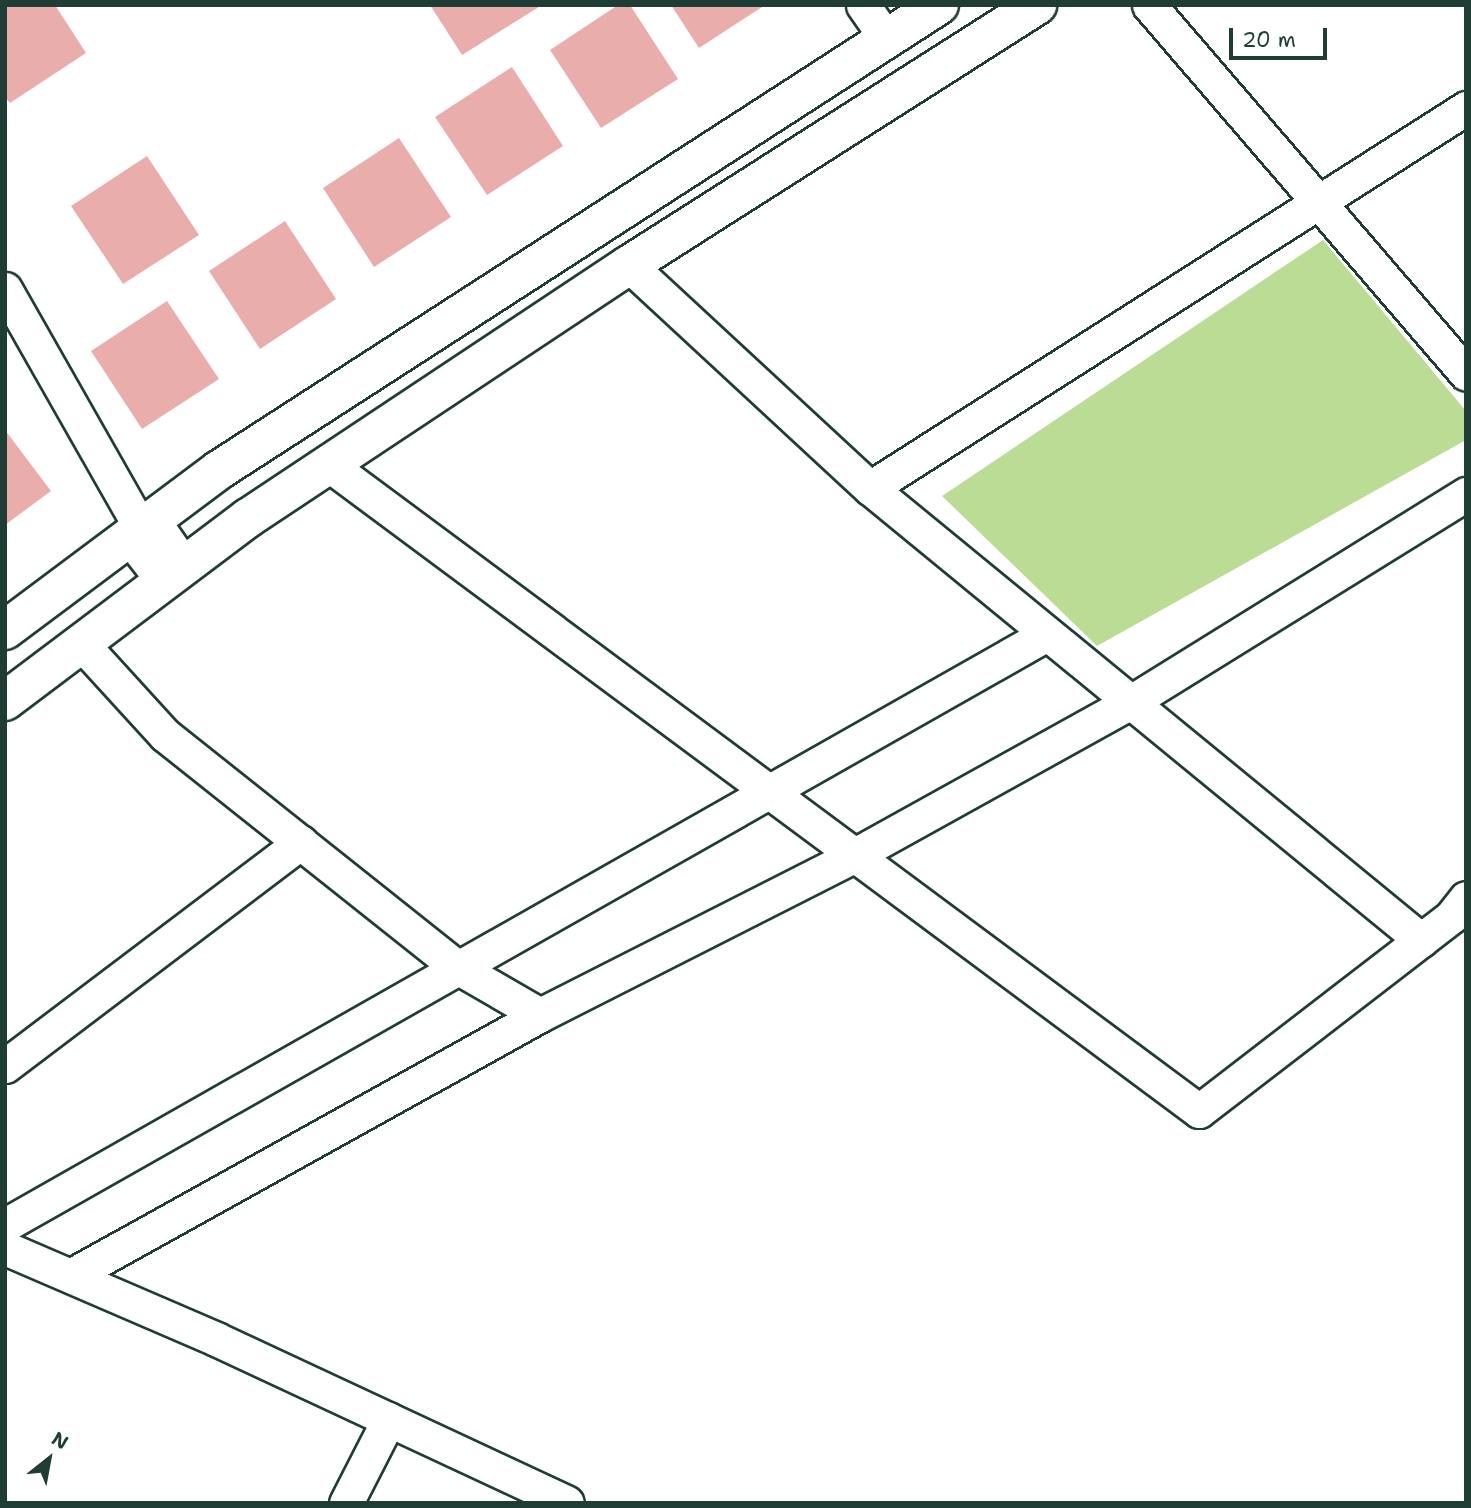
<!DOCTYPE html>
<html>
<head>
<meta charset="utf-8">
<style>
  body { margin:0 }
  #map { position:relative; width:1471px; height:1508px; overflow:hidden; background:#fff; font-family:"Shantell Sans",sans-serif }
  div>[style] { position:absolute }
  .green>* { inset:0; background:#bbdc95 }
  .building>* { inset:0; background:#e9adab }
  .roads { filter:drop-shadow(2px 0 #1f3d34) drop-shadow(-2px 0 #1f3d34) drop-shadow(0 2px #1f3d34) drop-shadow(0 -2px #1f3d34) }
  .minor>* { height:33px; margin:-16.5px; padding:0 16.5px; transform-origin:16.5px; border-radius:16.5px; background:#fff }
  .secondary>* { height:38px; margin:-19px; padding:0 19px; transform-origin:19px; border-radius:19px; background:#fff }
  span { translate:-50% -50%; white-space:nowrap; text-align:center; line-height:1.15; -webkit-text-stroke:5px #fff; paint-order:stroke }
  .frame { position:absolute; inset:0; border:7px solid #1f3d34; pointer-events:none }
  .north { position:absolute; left:14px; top:1424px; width:70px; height:70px; -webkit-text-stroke:5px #fff; paint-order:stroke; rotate:31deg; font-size:19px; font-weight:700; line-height:28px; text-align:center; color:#1f3d34 }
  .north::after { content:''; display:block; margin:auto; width:24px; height:32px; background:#1f3d34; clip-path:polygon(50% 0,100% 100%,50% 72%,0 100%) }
  .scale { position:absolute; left:1229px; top:28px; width:98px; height:32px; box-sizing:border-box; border:4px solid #1f3d34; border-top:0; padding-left:9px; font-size:21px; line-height:24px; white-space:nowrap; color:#1f3d34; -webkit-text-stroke:5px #fff; paint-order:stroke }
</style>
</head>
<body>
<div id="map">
  <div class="green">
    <i style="clip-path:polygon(1323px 240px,1466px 411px,1466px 440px,1097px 646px,942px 496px)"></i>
  </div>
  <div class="building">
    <i style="clip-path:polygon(5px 5px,55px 5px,86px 53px,10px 103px,5px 97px)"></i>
    <i style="clip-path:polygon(430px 5px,542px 5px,462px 55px)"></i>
    <i style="clip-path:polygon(618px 5px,630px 5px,678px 79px,601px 128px,550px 50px)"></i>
    <i style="clip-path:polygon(671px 5px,765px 5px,699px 48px)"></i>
    <i style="clip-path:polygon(512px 67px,563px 146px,487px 195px,435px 117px)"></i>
    <i style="clip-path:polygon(399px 138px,451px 217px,374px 267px,323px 188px)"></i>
    <i style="clip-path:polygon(147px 156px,199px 235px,123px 284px,71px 206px)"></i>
    <i style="clip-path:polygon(285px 221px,336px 299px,260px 349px,209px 271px)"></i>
    <i style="clip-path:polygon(167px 301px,219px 379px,142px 429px,91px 351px)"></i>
    <i style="clip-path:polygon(5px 430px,51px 491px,5px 525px)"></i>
  </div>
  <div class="roads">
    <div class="minor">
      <i style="left:863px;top:5px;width:40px;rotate:55.1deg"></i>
      <i style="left:1149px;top:5px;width:486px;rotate:49.3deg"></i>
      <i style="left:629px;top:265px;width:328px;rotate:42.8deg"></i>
      <i style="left:870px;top:488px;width:713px;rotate:39.36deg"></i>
      <i style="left:5px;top:289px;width:275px;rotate:60.4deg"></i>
      <i style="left:332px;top:467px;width:1080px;rotate:36.6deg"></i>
      <i style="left:1199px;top:1111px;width:318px;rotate:-37.6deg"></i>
      <i style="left:1451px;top:917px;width:24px;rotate:-52deg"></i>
      <i style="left:870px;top:488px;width:707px;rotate:-32.52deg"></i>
      <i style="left:152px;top:519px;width:56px;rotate:55.2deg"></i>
      <i style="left:129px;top:537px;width:57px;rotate:52.1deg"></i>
      <i style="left:81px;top:643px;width:125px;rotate:47.6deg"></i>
      <i style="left:165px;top:735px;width:373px;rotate:38.5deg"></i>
      <i style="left:457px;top:967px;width:96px;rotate:30deg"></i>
      <i style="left:5px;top:1066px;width:371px;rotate:-37.1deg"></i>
      <i style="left:5px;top:1225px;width:1198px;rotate:-29.56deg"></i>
      <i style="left:5px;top:1248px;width:230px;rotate:23.3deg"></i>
      <i style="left:216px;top:1339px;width:387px;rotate:25deg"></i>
      <i style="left:72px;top:1275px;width:535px;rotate:-29.05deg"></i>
      <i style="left:540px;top:1015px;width:351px;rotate:-26.9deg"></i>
      <i style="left:853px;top:856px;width:316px;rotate:-29deg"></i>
      <i style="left:1129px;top:703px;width:397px;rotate:-31.8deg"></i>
      <i style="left:346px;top:1503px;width:94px;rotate:-62.9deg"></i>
    </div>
    <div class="secondary">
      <i style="left:5px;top:630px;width:267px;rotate:-36.8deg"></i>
      <i style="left:219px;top:470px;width:857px;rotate:-32.86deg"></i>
      <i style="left:5px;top:701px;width:304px;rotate:-37deg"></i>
      <i style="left:248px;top:518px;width:457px;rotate:-33.6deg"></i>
      <i style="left:629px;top:265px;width:484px;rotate:-32.5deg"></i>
    </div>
  </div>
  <div class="frame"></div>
  <div class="north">N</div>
  <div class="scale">20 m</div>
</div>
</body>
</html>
